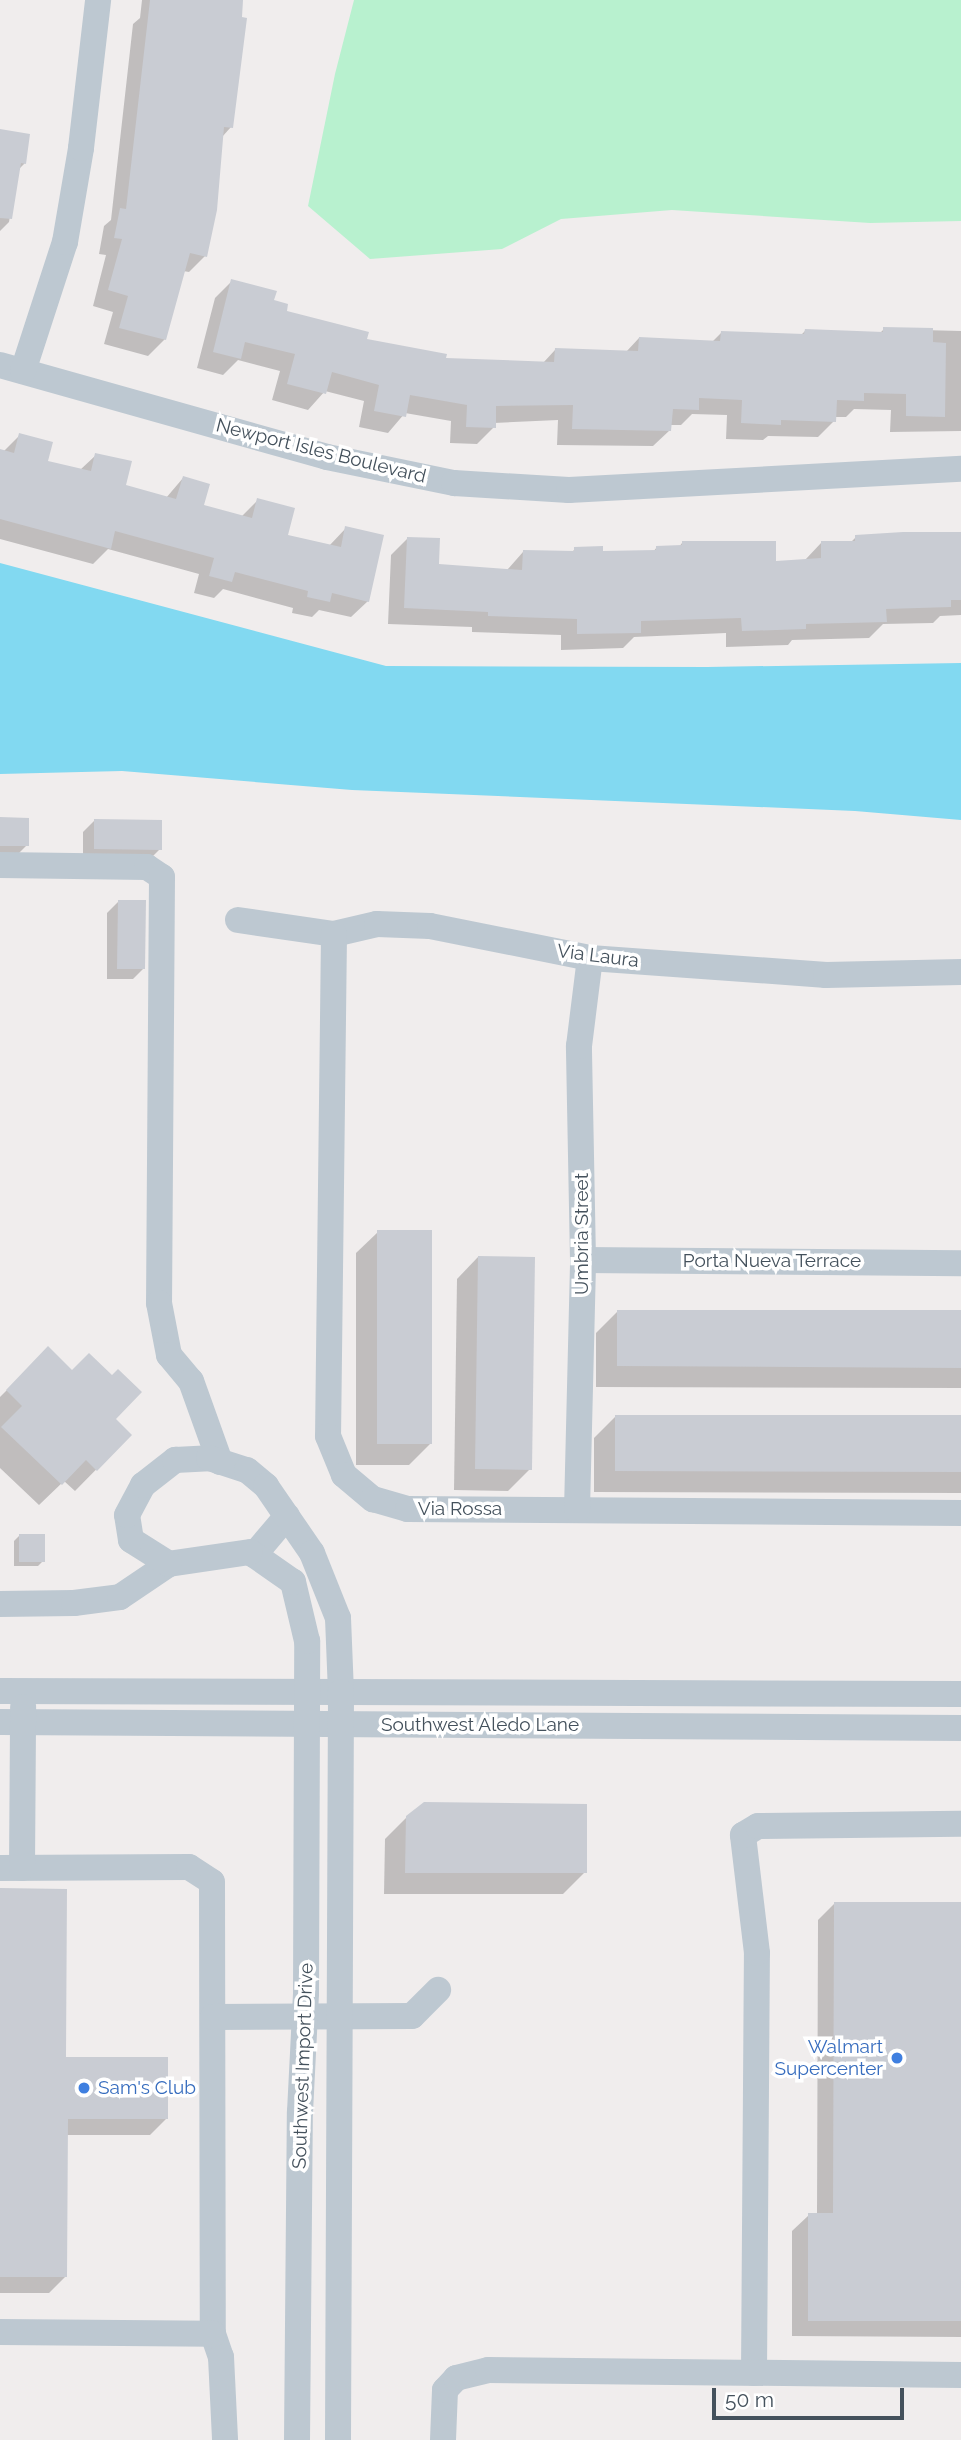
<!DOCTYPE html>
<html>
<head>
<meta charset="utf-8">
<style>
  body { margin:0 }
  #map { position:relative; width:961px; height:2440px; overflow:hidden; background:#f0eded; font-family:Raleway,sans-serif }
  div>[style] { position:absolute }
  .green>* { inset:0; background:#b8f1cf }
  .water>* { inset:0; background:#82d9f1 }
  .shadow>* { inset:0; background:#0003 }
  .building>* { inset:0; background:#c9ccd3 }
  .minor>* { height:26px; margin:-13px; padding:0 13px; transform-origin:13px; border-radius:13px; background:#bdc8d1 }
  .dots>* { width:19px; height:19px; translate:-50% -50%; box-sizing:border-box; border:4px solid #fff; border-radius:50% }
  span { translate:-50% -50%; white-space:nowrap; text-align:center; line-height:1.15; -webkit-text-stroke:7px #fff; paint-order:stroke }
  .street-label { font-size:19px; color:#44515c }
  .shop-label { font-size:19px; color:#366cbe }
  .right { translate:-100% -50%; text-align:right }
  .left { translate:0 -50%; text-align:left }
  .scale { position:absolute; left:712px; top:2388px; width:192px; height:32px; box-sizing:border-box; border:4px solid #44515c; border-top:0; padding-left:9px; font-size:21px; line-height:24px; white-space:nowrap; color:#44515c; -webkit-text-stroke:5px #fff; paint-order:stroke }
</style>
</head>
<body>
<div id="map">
  <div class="green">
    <i style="clip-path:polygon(354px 0,961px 0,961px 221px,870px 223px,672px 210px,561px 219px,502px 249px,370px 259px,308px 206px,335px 74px)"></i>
  </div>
  <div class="water">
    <i style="clip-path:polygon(0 563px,386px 666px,707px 667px,961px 663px,961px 820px,855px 811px,352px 790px,122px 771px,0 774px)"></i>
  </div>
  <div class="shadow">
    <i style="clip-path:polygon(142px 0,241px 0,231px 127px,222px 137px,205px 256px,189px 272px,183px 271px,165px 339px,148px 356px,104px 344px,113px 312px,93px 306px,106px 255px,99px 254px,104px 226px,111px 220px,133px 24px,140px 18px)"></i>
    <i style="clip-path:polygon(0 131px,25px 163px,18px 170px,9px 222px,0 231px)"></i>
    <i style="clip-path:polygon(232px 281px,272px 302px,285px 312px,365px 341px,444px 360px,543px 363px,555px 350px,626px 352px,639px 338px,712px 342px,722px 332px,800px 336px,805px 331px,879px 334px,884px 329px,961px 331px,961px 431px,890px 432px,891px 410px,854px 409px,846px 417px,834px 417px,834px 421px,818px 437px,768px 436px,763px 440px,726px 439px,727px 415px,692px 414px,681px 425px,670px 425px,670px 430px,653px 446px,557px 445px,558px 420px,494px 423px,494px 427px,477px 444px,450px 443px,451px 421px,405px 413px,388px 433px,359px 427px,364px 401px,325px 391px,308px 410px,272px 400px,280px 371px,238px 360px,223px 375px,197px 368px,215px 298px)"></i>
    <i style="clip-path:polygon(20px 435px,46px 462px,80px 470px,96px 455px,124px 486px,166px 498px,183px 478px,202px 506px,241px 517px,258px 500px,285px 536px,329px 546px,346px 528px,368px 601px,351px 617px,319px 610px,312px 617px,292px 613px,293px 608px,223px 589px,214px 598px,194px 593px,199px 574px,108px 549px,93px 564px,0 539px,0 451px,3px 452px)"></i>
    <i style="clip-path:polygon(961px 534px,961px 615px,940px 616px,933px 623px,883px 624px,869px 638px,792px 640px,788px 645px,726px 647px,726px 633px,634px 637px,623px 648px,561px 650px,561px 635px,472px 632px,472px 627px,388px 624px,391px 555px,408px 538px,437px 566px,507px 570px,523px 552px,571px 553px,575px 549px,601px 553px,653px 552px,657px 547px,679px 547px,682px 543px,775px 562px,805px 560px,821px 543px,851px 542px,856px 537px)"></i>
    <i style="clip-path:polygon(0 819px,27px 845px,16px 856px,0 856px)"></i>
    <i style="clip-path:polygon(94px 821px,160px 849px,149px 860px,83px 859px,83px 832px)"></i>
    <i style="clip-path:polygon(118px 902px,144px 968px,133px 979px,107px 979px,107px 913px)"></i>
    <i style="clip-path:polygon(378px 1232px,430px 1444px,409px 1465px,356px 1465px,356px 1253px)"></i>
    <i style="clip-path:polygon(478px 1257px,530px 1469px,508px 1491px,454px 1490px,457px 1279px)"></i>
    <i style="clip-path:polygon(617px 1312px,961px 1312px,961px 1388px,596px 1387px,596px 1333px)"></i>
    <i style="clip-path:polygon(48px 1349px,130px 1435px,75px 1491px,64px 1481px,39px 1505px,0 1468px,0 1397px)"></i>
    <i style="clip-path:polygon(615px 1417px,961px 1417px,961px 1493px,594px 1492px,594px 1438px)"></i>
    <i style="clip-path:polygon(19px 1536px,43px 1561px,38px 1566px,14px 1566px,14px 1541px)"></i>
    <i style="clip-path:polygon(407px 1817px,585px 1872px,563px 1894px,384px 1894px,385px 1839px)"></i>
    <i style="clip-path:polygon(0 1890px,64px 2059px,166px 2119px,150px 2135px,66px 2135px,66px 2276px,49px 2293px,0 2293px)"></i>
    <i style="clip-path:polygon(834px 1904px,961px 1904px,961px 2337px,792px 2336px,792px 2231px,809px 2215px,817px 2215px,818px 1920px)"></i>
  </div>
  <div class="building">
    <i style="clip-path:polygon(150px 0,243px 0,242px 17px,247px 18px,233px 128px,224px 127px,217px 210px,207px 257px,190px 253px,166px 340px,119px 328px,128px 296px,108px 290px,122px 239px,114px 238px,120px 208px,126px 209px)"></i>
    <i style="clip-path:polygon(0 129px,30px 134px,26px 164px,21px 163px,12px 219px,0 218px)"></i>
    <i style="clip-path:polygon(231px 279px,277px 291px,274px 300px,288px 304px,287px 311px,369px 332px,367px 339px,447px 354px,446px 358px,554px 362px,555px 348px,638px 351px,639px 337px,720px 341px,721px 331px,804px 334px,805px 329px,883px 332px,883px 327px,933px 328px,933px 342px,946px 343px,945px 417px,906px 416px,906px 394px,864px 393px,864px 401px,837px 400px,836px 422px,781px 420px,781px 425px,741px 423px,742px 400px,699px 398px,699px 410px,673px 409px,671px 431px,572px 429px,573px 405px,496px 406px,496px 428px,466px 427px,467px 405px,410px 395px,406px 417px,374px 411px,379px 385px,332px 372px,326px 394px,287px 384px,295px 354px,245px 342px,241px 359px,213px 352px)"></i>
    <i style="clip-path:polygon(19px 433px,53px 442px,48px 461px,91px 471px,95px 453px,132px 461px,126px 485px,176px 499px,183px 476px,210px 484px,204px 505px,252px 518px,257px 498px,295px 508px,288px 535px,341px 547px,345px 526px,384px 535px,369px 602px,332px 593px,330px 602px,307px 597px,308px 591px,235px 572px,232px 582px,209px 576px,214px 558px,115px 531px,111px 549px,0 519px,0 449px,14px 453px)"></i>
    <i style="clip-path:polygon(903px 532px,961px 532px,961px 600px,951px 600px,951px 607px,886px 609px,887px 622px,806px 624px,806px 629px,742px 631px,741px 618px,641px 621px,641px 633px,577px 634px,577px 619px,488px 616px,488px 612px,404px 608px,407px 537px,440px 538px,439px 564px,522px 570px,523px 550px,574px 551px,574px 547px,603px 546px,603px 551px,656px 550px,656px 546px,682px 545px,682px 541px,776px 541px,776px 561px,821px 558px,821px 541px,855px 541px,855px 535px)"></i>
    <i style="clip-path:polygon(0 817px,29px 818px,29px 846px,0 846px)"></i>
    <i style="clip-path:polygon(94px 819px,162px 820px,162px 850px,94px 849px)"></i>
    <i style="clip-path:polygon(118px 900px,146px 900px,145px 969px,117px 969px)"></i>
    <i style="clip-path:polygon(377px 1230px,432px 1230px,432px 1444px,377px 1444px)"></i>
    <i style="clip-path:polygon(478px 1256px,535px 1257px,532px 1470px,475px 1469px)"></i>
    <i style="clip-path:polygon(617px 1310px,961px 1310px,961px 1368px,617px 1366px)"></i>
    <i style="clip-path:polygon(48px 1346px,72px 1370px,89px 1353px,112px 1375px,118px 1369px,142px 1392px,116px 1419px,132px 1435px,97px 1471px,86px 1460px,62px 1485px,1px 1427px,22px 1406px,6px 1390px)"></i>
    <i style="clip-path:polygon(615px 1415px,961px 1415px,961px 1472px,615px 1471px)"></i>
    <i style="clip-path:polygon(19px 1534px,45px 1534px,45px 1562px,19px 1562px)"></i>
    <i style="clip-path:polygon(424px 1802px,587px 1804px,587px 1873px,405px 1873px,406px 1816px)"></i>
    <i style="clip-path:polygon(0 1888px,67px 1889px,66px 2057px,168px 2057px,168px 2119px,68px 2119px,67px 2277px,0 2277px)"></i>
    <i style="clip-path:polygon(834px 1902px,961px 1902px,961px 2321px,808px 2321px,808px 2213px,833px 2213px)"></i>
  </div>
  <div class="minor">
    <i style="left:0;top:365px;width:340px;rotate:15.7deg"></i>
    <i style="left:327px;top:457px;width:130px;rotate:11.6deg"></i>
    <i style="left:454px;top:483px;width:115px;rotate:3.5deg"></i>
    <i style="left:569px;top:490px;width:393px;rotate:-3.1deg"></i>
    <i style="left:23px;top:371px;width:136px;rotate:-72deg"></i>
    <i style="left:65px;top:242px;width:95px;rotate:-80.3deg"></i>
    <i style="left:81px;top:148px;width:149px;rotate:-83.4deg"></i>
    <i style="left:0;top:865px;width:147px;rotate:0.8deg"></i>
    <i style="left:147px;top:867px;width:18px;rotate:34deg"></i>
    <i style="left:162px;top:877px;width:426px;rotate:90.4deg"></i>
    <i style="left:159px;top:1303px;width:53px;rotate:79.1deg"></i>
    <i style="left:169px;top:1355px;width:34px;rotate:50deg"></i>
    <i style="left:191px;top:1381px;width:86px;rotate:70.3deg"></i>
    <i style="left:238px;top:920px;width:97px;rotate:8.3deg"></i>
    <i style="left:334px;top:934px;width:44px;rotate:-13.1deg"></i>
    <i style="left:377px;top:924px;width:53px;rotate:2.2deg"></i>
    <i style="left:430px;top:926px;width:163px;rotate:11.3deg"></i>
    <i style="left:590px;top:958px;width:237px;rotate:4.1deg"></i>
    <i style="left:826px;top:975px;width:135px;rotate:-1.3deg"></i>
    <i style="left:334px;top:934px;width:502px;rotate:90.68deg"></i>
    <i style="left:328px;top:1436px;width:42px;rotate:67.7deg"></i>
    <i style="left:344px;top:1475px;width:38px;rotate:40deg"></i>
    <i style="left:373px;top:1499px;width:36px;rotate:16deg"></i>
    <i style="left:408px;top:1509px;width:553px;rotate:0.41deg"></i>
    <i style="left:583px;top:1260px;width:378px;rotate:0.5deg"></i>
    <i style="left:577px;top:1510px;width:250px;rotate:-88.6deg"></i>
    <i style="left:583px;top:1260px;width:214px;rotate:-91.1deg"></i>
    <i style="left:579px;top:1046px;width:89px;rotate:-82.9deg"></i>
    <i style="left:254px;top:1555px;width:51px;rotate:-49.8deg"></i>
    <i style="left:0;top:1604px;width:74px;rotate:-0.8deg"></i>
    <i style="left:74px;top:1603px;width:46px;rotate:-7.4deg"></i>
    <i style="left:120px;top:1597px;width:59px;rotate:-34deg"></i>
    <i style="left:0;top:1691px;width:961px;rotate:0.18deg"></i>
    <i style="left:0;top:1722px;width:961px;rotate:0.36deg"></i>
    <i style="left:0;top:1868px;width:189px;rotate:-0.3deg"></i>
    <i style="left:189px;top:1867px;width:27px;rotate:33deg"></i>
    <i style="left:212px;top:1882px;width:452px;rotate:89.9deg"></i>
    <i style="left:213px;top:2334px;width:24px;rotate:71deg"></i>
    <i style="left:221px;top:2357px;width:83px;rotate:87.2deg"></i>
    <i style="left:22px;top:1868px;width:161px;rotate:-89.6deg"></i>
    <i style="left:213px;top:2017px;width:199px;rotate:-0.3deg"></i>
    <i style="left:412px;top:2016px;width:37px;rotate:-45deg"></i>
    <i style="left:0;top:2332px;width:213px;rotate:0.5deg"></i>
    <i style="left:754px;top:2373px;width:420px;rotate:-89.6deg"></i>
    <i style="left:757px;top:1953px;width:119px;rotate:-96.8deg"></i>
    <i style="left:743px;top:1835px;width:17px;rotate:-31deg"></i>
    <i style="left:758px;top:1826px;width:203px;rotate:-0.6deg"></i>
    <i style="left:297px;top:2440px;width:328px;rotate:-89.5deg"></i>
    <i style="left:300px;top:2112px;width:119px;rotate:-87.1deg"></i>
    <i style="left:306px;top:1993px;width:352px;rotate:-89.8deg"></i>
    <i style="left:307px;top:1641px;width:61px;rotate:-103.3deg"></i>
    <i style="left:293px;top:1582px;width:52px;rotate:-145.1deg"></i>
    <i style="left:250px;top:1552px;width:82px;rotate:171.6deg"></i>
    <i style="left:169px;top:1564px;width:45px;rotate:-147.7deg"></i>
    <i style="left:131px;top:1540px;width:25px;rotate:-99deg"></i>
    <i style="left:127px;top:1515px;width:34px;rotate:-62deg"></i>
    <i style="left:143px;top:1485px;width:41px;rotate:-38deg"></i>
    <i style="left:175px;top:1460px;width:34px;rotate:-3deg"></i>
    <i style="left:209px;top:1458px;width:40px;rotate:18deg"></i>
    <i style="left:247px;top:1470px;width:25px;rotate:40deg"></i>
    <i style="left:266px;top:1486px;width:81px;rotate:55.5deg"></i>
    <i style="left:312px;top:1553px;width:70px;rotate:68.2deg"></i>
    <i style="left:338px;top:1618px;width:74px;rotate:87.7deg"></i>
    <i style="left:341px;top:1692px;width:748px;rotate:90.23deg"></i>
    <i style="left:443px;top:2440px;width:50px;rotate:-87.7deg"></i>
    <i style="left:445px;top:2390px;width:16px;rotate:-47deg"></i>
    <i style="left:456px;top:2378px;width:33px;rotate:-14deg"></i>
    <i style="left:488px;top:2370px;width:473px;rotate:0.6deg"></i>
  </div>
  <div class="dots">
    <i style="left:897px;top:2058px;background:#3f7fe0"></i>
    <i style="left:84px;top:2088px;background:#3f7fe0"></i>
  </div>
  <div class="street-label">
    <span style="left:321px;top:451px;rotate:14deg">Newport Isles Boulevard</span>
    <span style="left:598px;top:956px;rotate:7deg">Via Laura</span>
    <span style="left:582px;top:1234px;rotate:-90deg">Umbria Street</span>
    <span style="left:772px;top:1261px">Porta Nueva Terrace</span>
    <span style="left:460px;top:1509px">Via Rossa</span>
    <span style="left:480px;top:1725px">Southwest Aledo Lane</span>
    <span style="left:303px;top:2066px;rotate:-88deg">Southwest Import Drive</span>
  </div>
  <div class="shop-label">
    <span class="right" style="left:883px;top:2058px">Walmart<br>Supercenter</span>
    <span class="left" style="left:98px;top:2088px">Sam's Club</span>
  </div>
  <div class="scale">50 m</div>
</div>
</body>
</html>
